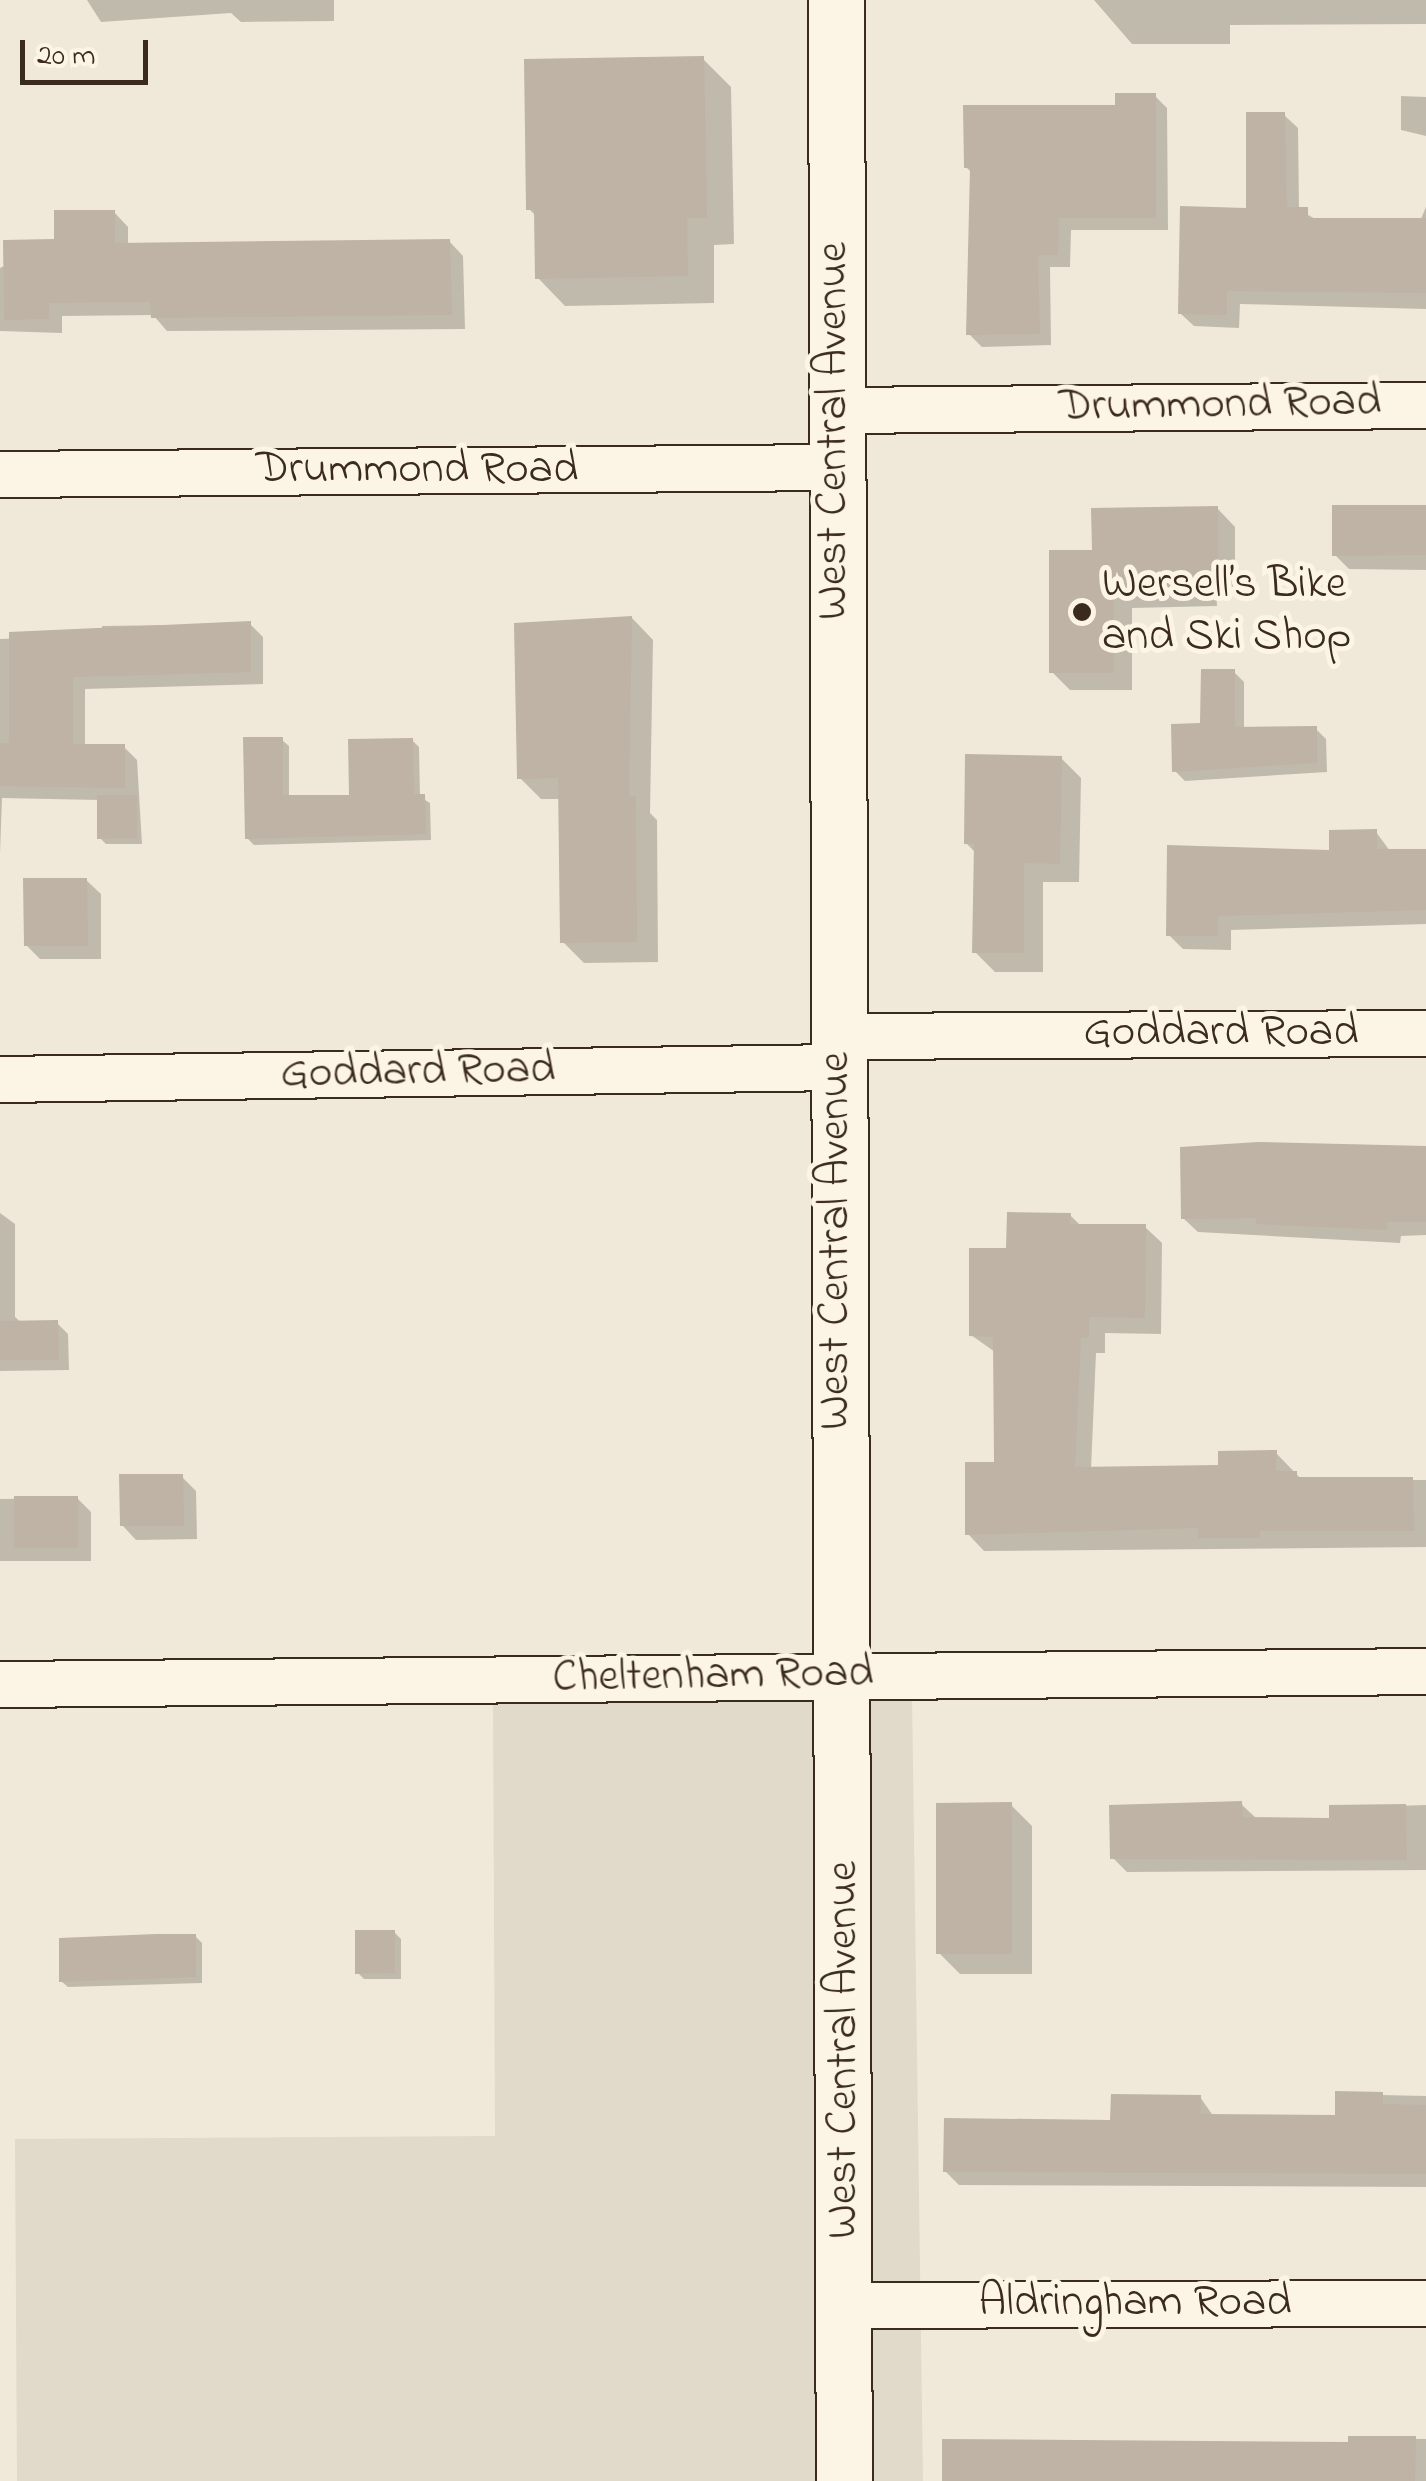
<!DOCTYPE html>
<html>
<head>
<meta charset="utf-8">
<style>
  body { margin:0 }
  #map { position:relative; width:1426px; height:2481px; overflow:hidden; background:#f0e9d9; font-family:"Indie Flower",sans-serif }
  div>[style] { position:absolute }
  .built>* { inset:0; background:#e1d9c9 }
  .shadow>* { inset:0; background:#0003 }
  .building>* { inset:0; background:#beb3a4 }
  .roads { filter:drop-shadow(2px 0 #3b2a1e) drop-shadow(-2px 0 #3b2a1e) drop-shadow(0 2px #3b2a1e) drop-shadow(0 -2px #3b2a1e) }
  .minor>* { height:45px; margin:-22.5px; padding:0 22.5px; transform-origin:22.5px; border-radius:22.5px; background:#fcf5e5 }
  .major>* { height:55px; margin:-27.5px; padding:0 27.5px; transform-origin:27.5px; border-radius:27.5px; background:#fcf5e5 }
  .dots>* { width:28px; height:28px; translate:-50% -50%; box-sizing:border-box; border:5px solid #fcf5e5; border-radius:50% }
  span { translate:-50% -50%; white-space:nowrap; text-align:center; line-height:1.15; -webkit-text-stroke:10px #fcf5e5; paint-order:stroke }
  .street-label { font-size:45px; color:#3b2a1e }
  .poi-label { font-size:45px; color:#3b2a1e }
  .left { translate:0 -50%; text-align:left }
  .scale { position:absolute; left:20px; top:40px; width:128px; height:45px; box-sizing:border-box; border:5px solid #3b2a1e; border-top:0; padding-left:12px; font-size:30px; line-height:35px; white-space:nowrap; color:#3b2a1e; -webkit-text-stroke:8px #fcf5e5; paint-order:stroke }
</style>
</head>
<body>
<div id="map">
  <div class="built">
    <i style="clip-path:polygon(912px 1694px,923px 2481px,17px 2481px,15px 2139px,495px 2136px,493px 1699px)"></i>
  </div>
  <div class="shadow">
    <i style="clip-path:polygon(87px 0,334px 0,334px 21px,241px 22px,231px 13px,101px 22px)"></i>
    <i style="clip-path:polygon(1094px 0,1426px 0,1426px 24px,1230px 25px,1230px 44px,1132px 44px)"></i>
    <i style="clip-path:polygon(703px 59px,731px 87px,734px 244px,714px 245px,714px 303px,565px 306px,538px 278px,537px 217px,529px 209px)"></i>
    <i style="clip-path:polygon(1154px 95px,1167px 108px,1168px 230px,1071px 230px,1070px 267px,1050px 267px,1051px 345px,982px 347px,969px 334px,973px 174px,966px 167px)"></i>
    <i style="clip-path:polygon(1401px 96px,1426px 97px,1426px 136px,1401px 130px)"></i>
    <i style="clip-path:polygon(1284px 115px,1298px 128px,1299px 210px,1319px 221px,1420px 221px,1426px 207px,1426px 309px,1240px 304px,1239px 328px,1194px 326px,1180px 313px,1248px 211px)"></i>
    <i style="clip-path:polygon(114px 212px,128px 227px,128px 245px,449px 241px,463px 256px,465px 329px,167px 331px,153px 315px,62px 316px,62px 333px,0 331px,0 268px)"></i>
    <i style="clip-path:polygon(1426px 506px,1426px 570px,1349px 569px,1335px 555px)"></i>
    <i style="clip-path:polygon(1217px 508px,1235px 527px,1235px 588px,1216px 589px,1217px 606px,1132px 608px,1132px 690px,1070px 690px,1052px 672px,1094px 552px)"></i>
    <i style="clip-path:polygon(632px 618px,653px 640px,650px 813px,657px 820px,658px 962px,584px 963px,563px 942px,561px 799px,541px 799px,520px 778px)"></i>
    <i style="clip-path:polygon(250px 624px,263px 637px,263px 684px,85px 689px,85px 747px,124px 747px,137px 760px,142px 844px,106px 844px,100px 838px,99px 800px,2px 798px,0 854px,0 639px,102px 635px,102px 626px)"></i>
    <i style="clip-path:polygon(1234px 672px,1244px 682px,1244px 730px,1316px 729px,1326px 739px,1327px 772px,1185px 781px,1175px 771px)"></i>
    <i style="clip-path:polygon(282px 740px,289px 746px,289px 798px,351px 797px,412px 740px,419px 747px,420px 797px,430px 803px,431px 840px,254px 845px,247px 838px)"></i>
    <i style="clip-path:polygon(1061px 758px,1081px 778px,1079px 882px,1043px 882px,1043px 972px,995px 972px,975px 952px,976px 853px,966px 843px)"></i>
    <i style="clip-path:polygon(1376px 832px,1390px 851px,1426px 852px,1426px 924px,1231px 930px,1231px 950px,1183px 949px,1169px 935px)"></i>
    <i style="clip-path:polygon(86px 880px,101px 894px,101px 959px,40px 959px,26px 945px)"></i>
    <i style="clip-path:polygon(1426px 1148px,1426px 1235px,1401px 1236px,1400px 1243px,1198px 1232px,1183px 1218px)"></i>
    <i style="clip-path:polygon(0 1213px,15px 1224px,15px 1317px,22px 1323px,57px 1323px,68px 1334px,69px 1370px,0 1371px)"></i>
    <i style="clip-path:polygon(1070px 1215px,1081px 1226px,1145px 1227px,1162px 1243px,1161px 1334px,1105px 1333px,1105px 1353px,1096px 1353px,1091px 1469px,1220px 1467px,1276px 1453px,1302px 1480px,1426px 1480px,1426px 1547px,984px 1551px,968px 1534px,997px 1465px,995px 1352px,971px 1335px,1008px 1251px)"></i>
    <i style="clip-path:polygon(182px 1477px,196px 1491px,197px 1539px,136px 1540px,122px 1525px)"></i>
    <i style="clip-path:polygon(77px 1498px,91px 1512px,91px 1561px,0 1561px,0 1499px)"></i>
    <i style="clip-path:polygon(1241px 1804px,1256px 1818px,1331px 1820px,1331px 1808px,1426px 1805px,1426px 1870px,1127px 1872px,1113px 1858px)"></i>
    <i style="clip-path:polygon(1011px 1805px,1032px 1826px,1032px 1974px,960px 1974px,939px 1953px)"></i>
    <i style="clip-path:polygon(394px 1932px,401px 1939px,401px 1979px,364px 1979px,358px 1973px)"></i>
    <i style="clip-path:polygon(195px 1936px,202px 1943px,202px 1983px,68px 1987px,61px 1981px)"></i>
    <i style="clip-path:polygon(1337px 2094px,1426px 2096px,1426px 2187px,959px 2185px,945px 2171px,1200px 2097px,1214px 2117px,1337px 2118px)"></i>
    <i style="clip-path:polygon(1350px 2438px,1426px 2439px,1426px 2481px,944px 2481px,1350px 2444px)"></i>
  </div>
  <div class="building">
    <i style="clip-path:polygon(704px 56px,707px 218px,687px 218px,688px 276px,535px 279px,534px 210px,526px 210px,524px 59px)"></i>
    <i style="clip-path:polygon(1115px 93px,1156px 93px,1156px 218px,1059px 218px,1058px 255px,1038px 255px,1040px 334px,966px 335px,970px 168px,964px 168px,963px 105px,1115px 105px)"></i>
    <i style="clip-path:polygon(1246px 112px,1285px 112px,1287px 207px,1308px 207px,1308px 218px,1426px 218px,1426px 293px,1227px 291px,1227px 315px,1178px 314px,1180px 206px,1246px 208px)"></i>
    <i style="clip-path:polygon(54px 210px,115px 210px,115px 243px,450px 239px,452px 315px,151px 318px,150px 302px,49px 303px,49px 319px,4px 320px,3px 240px,54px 239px)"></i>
    <i style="clip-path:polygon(1332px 505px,1426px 505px,1426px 555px,1332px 556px)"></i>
    <i style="clip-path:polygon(1218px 506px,1218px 571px,1199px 571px,1200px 589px,1114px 590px,1114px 673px,1049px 673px,1049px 550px,1092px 550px,1091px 508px)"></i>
    <i style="clip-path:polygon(632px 616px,629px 796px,636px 796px,637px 942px,560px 943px,558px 778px,517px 779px,514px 623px)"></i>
    <i style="clip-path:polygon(251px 621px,251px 672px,73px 677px,73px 744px,125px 744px,125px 788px,0 786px,0 743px,9px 743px,9px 632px)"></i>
    <i style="clip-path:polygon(1201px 669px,1235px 669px,1235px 727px,1317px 726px,1317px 763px,1172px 772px,1171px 724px,1200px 723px)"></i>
    <i style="clip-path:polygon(243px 737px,283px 737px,283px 795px,349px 795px,348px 739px,413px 738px,414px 794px,425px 794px,426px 834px,245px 839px)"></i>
    <i style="clip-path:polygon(965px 754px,1062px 756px,1060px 864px,1024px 863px,1024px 953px,972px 953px,974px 844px,964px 844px)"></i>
    <i style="clip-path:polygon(97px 795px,137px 795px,137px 838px,97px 839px)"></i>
    <i style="clip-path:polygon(1377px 829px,1377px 849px,1426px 849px,1426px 910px,1218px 916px,1218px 936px,1166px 936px,1167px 845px,1329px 850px,1329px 830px)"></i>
    <i style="clip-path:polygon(23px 878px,87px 878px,88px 946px,24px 946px)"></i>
    <i style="clip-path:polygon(1258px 1142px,1426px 1146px,1426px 1222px,1387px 1222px,1387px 1230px,1256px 1224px,1256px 1218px,1181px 1219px,1180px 1147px)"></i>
    <i style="clip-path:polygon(1007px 1212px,1071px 1213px,1070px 1224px,1146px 1224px,1145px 1318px,1089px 1317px,1089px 1338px,1081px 1338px,1075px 1467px,1218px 1465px,1218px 1451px,1277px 1450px,1276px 1471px,1297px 1471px,1297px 1477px,1413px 1477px,1414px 1531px,1260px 1531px,1260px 1538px,1198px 1538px,1198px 1528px,965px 1535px,965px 1462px,994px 1462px,993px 1337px,969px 1336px,969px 1248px,1006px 1248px)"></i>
    <i style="clip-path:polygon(58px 1320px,59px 1360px,0 1360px,0 1321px)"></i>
    <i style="clip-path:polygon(119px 1474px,183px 1474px,184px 1526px,120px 1526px)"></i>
    <i style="clip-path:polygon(14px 1496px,78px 1496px,78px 1548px,14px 1548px)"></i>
    <i style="clip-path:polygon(1242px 1801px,1243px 1817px,1329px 1818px,1329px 1805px,1406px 1804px,1407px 1860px,1110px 1859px,1109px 1805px)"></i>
    <i style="clip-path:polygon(1012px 1802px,1012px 1954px,936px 1954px,936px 1803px)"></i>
    <i style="clip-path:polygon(355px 1930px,395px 1930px,395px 1973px,355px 1974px)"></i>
    <i style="clip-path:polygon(156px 1934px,196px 1934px,196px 1977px,59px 1982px,59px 1938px)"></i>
    <i style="clip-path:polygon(1335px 2091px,1383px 2092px,1383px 2104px,1426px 2105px,1426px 2174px,943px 2172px,944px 2118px,1110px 2120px,1111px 2094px,1201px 2095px,1201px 2114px,1335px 2115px)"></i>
    <i style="clip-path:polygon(1348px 2436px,1416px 2436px,1415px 2481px,942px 2481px,942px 2439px,1348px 2442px)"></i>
  </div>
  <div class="roads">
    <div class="minor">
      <i style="left:834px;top:410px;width:592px;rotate:-0.48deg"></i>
      <i style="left:0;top:474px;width:834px;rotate:-0.48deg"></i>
      <i style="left:836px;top:1036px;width:590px;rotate:-0.29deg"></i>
      <i style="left:0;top:1079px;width:836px;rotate:-0.82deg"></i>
      <i style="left:0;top:1684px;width:1426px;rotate:-0.52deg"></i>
      <i style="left:844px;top:2305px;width:582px;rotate:-0.2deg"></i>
    </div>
    <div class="major">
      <i style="left:836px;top:0;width:2481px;rotate:89.82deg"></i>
    </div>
  </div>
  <div class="dots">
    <i style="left:1082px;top:612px;background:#3b2a1e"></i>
  </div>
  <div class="street-label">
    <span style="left:1220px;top:406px;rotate:-1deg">Drummond Road</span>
    <span style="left:835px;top:431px;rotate:-90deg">West Central Avenue</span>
    <span style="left:417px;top:471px">Drummond Road</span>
    <span style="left:1221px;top:1034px">Goddard Road</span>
    <span style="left:418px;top:1073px;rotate:-1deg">Goddard Road</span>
    <span style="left:837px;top:1241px;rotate:-90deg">West Central Avenue</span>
    <span style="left:713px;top:1677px;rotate:-1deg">Cheltenham Road</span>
    <span style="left:845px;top:2050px;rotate:-90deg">West Central Avenue</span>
    <span style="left:1135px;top:2304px">Aldringham Road</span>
  </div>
  <div class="poi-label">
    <span class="left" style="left:1102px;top:612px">Wersell’s Bike<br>and Ski Shop</span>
  </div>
  <div class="scale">20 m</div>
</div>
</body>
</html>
